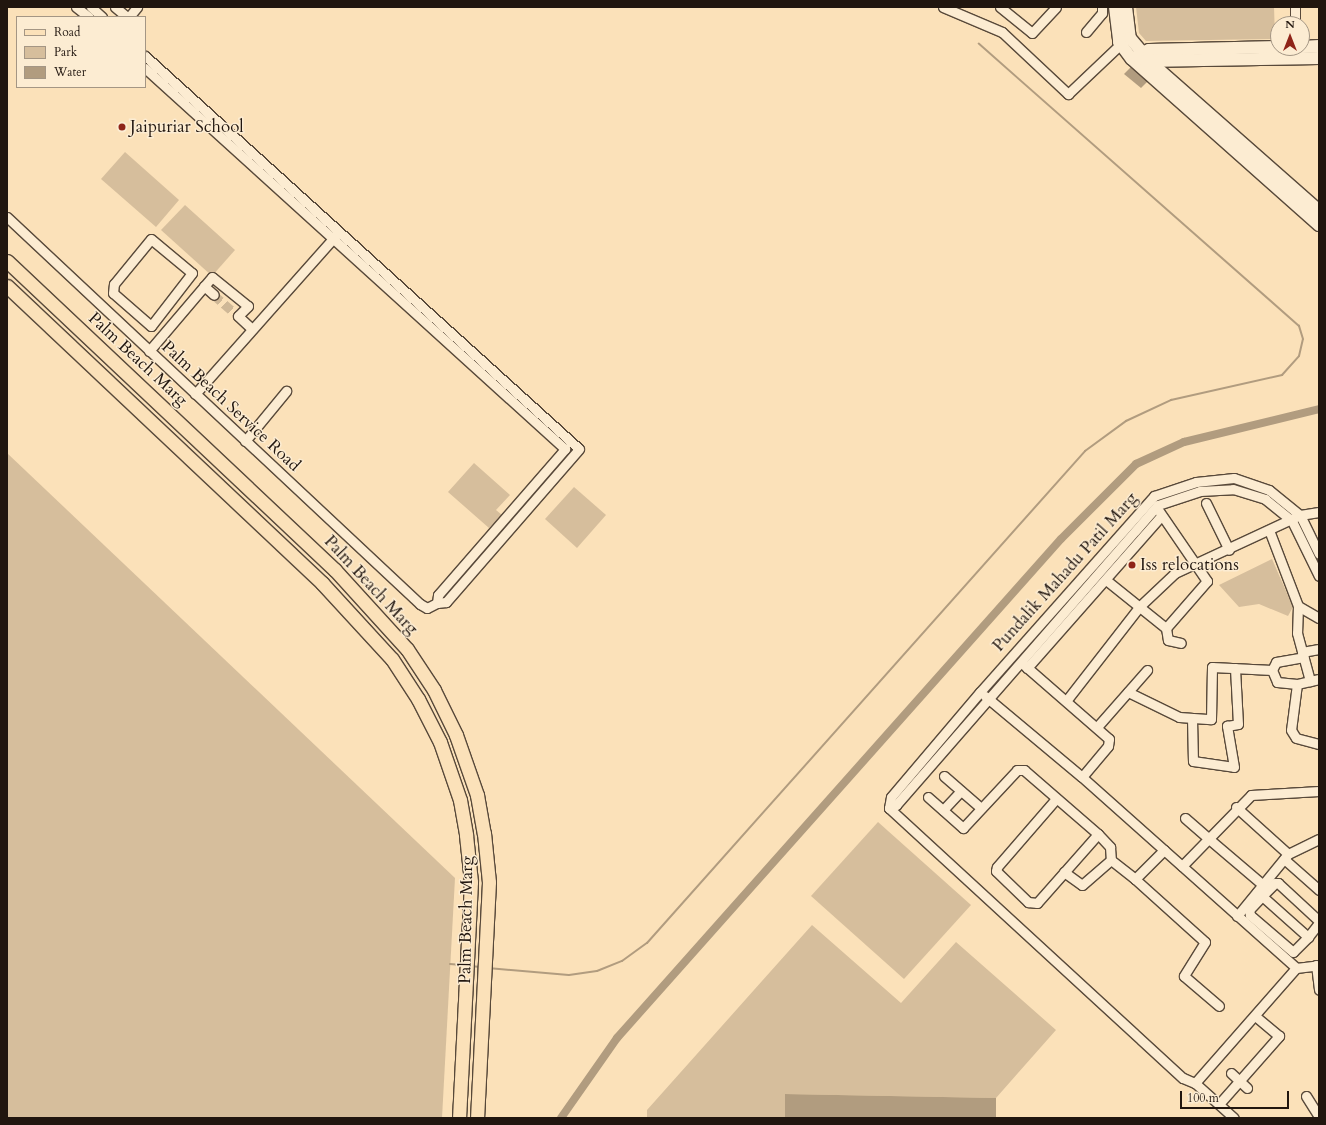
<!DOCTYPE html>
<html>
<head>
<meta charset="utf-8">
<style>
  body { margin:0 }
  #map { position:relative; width:1326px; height:1125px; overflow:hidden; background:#fbe1b9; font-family:Cardo,serif }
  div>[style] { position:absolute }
  .green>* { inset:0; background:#d6be9c }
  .water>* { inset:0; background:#b19c7f }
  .stream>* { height:2px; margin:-1px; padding:0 1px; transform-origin:1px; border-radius:1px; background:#b19c7f }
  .canal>* { height:8px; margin:-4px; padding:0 4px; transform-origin:4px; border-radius:4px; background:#b19c7f }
  .street-tunnel>* { height:9px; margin-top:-4.5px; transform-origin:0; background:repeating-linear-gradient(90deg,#cfb897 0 9px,transparent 0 13.5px) }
  .roads { filter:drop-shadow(1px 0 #58493a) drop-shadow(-1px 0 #58493a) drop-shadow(0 1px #58493a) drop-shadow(0 -1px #58493a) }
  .street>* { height:9px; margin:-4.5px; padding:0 4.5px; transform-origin:4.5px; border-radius:4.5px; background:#fcecd2 }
  .secondary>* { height:12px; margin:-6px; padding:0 6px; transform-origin:6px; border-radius:6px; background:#fcecd2 }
  .primary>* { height:13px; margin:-6.5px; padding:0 6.5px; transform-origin:6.5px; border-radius:6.5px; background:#fbe1b9 }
  .dots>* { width:11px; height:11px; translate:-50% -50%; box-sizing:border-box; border:2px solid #fcecd2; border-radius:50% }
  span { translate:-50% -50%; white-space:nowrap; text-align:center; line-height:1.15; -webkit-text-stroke:3px #fcecd2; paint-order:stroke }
  .poi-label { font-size:17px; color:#21160f }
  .left { translate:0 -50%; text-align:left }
  .street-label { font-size:17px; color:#21160f }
  .frame { position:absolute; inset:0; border:8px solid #21160f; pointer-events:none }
  .legend { position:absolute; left:16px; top:16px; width:130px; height:72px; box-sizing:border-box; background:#fcecd2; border:1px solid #a49684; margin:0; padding:5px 7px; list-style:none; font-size:12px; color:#21160f }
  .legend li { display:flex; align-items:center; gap:8px; height:20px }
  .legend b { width:20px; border:1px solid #a49684 }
  .north { position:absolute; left:1270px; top:16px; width:40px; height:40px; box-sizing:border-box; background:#fcecd2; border:1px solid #a49684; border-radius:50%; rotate:0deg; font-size:11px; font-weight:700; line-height:16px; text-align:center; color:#21160f }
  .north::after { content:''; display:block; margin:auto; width:14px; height:18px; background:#8f2418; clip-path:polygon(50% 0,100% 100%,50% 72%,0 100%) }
  .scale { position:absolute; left:1180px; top:1091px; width:109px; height:18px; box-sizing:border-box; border:2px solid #21160f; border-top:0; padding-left:5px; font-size:12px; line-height:14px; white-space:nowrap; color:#21160f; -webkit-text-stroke:3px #fcecd2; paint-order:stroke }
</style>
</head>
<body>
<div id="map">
  <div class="green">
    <i style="clip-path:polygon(1136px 7px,1274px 7px,1275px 39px,1146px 41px,1139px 33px)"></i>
    <i style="clip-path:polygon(125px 152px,179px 200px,156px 227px,101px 179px)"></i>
    <i style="clip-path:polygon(185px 205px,235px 250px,212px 276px,161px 230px)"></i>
    <i style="clip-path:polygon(7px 453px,455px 878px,442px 1118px,7px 1118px)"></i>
    <i style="clip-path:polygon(474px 463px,510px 495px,496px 510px,502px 515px,489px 528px,448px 492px)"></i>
    <i style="clip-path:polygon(574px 487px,606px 515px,577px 548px,545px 519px)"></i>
    <i style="clip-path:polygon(1272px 559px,1293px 607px,1288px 616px,1259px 604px,1239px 607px,1219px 585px)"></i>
    <i style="clip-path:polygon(878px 822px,971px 905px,904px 979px,811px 896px)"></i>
    <i style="clip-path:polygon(812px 925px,901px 1003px,956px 942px,1056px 1030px,996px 1098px,785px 1094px,785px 1118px,647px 1118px,647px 1110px)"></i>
  </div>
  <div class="water">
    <i style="clip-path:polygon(1131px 67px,1148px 81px,1141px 88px,1124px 74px)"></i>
    <i style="clip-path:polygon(785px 1094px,996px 1098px,996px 1118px,785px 1118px)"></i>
  </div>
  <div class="stream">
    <i style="left:450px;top:964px;width:12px;rotate:5deg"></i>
    <i style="left:471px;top:966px;width:9px;rotate:6deg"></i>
    <i style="left:488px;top:968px;width:81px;rotate:4.9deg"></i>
    <i style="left:569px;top:975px;width:28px;rotate:-8deg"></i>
    <i style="left:597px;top:971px;width:27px;rotate:-22deg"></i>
    <i style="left:622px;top:961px;width:31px;rotate:-36deg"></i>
    <i style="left:647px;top:943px;width:659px;rotate:-48.32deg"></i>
    <i style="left:1085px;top:451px;width:51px;rotate:-36.2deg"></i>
    <i style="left:1126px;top:421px;width:50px;rotate:-25deg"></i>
    <i style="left:1171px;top:400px;width:114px;rotate:-12.7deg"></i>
    <i style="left:1282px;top:375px;width:25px;rotate:-48deg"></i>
    <i style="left:1299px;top:356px;width:17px;rotate:-77deg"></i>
    <i style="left:1303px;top:339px;width:14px;rotate:-107deg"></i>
    <i style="left:1299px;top:326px;width:427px;rotate:-138.6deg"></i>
  </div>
  <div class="canal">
    <i style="left:561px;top:1118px;width:98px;rotate:-55deg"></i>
    <i style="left:617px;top:1038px;width:668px;rotate:-48.34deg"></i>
    <i style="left:1061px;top:539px;width:106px;rotate:-45deg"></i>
    <i style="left:1136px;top:464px;width:53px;rotate:-24.6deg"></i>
    <i style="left:1184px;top:442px;width:139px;rotate:-13.7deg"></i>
  </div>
  <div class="street-tunnel">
    <i style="left:214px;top:295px;width:32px;rotate:41deg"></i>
  </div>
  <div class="roads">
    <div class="street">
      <i style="left:76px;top:7px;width:16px;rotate:38deg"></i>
      <i style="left:91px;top:7px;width:15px;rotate:42deg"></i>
      <i style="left:115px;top:7px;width:16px;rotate:40deg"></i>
      <i style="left:943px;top:7px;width:64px;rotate:23deg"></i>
      <i style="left:1002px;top:32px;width:91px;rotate:43.2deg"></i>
      <i style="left:1068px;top:94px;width:79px;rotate:-43.5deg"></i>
      <i style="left:1000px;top:7px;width:41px;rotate:39.1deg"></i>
      <i style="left:1032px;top:33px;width:35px;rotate:-47deg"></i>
      <i style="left:1295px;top:7px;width:17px;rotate:90deg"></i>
      <i style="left:129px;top:17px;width:13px;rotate:-51deg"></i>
      <i style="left:1086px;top:32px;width:25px;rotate:-50deg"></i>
      <i style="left:1102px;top:13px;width:6px;rotate:-90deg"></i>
      <i style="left:1295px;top:48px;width:10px;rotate:84deg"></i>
      <i style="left:145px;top:56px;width:585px;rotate:42.16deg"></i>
      <i style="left:579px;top:449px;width:203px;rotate:131deg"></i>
      <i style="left:446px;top:602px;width:9px;rotate:174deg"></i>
      <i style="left:437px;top:603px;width:8px;rotate:-83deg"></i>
      <i style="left:438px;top:595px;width:194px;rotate:-49deg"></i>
      <i style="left:565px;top:449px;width:567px;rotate:-137.79deg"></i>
      <i style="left:7px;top:217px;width:566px;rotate:43.14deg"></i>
      <i style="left:420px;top:604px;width:8px;rotate:30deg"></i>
      <i style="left:427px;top:608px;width:11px;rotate:-27deg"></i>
      <i style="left:151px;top:239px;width:53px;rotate:39.7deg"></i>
      <i style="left:192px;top:273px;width:67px;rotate:127.7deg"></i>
      <i style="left:151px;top:326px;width:50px;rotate:-139deg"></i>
      <i style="left:113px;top:293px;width:9px;rotate:-84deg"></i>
      <i style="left:114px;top:284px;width:58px;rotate:-50.6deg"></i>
      <i style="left:204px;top:286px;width:13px;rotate:42deg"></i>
      <i style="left:149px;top:351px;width:97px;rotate:-49.6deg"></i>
      <i style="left:212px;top:277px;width:46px;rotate:38.9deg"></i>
      <i style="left:248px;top:306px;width:14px;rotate:135deg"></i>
      <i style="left:238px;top:316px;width:19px;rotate:43deg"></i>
      <i style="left:195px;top:394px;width:214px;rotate:-48.4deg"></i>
      <i style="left:245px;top:441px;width:65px;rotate:-50.6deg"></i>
      <i style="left:1206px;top:503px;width:52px;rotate:63.9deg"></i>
      <i style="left:1159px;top:511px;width:85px;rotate:55.6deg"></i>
      <i style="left:1207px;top:581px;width:62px;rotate:131.1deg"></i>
      <i style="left:1269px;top:530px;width:81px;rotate:69.1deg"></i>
      <i style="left:1298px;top:606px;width:27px;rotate:92deg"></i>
      <i style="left:1297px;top:633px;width:50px;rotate:74.8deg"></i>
      <i style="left:1106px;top:580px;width:77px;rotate:38.7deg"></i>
      <i style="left:1166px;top:628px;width:12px;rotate:81deg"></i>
      <i style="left:1168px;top:640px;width:13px;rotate:13deg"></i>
      <i style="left:1298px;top:606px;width:24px;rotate:30deg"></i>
      <i style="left:1302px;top:652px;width:17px;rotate:-10deg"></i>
      <i style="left:1023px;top:664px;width:114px;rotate:41.1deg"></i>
      <i style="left:1109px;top:739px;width:7px;rotate:98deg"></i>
      <i style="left:1108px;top:746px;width:40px;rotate:130deg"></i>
      <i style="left:1027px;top:668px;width:203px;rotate:-48.6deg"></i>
      <i style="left:1272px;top:670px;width:9px;rotate:-63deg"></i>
      <i style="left:1276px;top:662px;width:28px;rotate:-10deg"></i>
      <i style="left:1319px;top:679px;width:23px;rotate:167deg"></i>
      <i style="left:1297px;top:684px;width:46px;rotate:97.4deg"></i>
      <i style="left:1291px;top:730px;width:9px;rotate:58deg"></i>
      <i style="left:1296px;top:738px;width:24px;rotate:15deg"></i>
      <i style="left:1128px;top:692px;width:57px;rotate:26.1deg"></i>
      <i style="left:1179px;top:717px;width:32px;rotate:4deg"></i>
      <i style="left:1211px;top:719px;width:52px;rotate:-88.9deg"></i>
      <i style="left:1212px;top:667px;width:60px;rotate:2.9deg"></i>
      <i style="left:1272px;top:670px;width:13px;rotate:67deg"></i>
      <i style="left:1277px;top:682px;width:20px;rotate:6deg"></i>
      <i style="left:985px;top:696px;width:126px;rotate:39.9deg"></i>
      <i style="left:1082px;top:777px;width:287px;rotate:41.7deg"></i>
      <i style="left:1296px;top:968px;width:23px;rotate:-7deg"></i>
      <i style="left:1066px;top:701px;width:120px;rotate:-52.1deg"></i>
      <i style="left:1140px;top:606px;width:48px;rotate:-43.3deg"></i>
      <i style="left:1175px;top:573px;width:138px;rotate:-24.9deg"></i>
      <i style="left:1300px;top:515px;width:19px;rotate:-9deg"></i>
      <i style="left:1192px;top:718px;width:43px;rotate:88.7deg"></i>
      <i style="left:1193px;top:761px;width:41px;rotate:8.3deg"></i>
      <i style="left:1234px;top:767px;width:42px;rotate:-99.7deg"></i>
      <i style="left:1227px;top:726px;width:11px;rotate:-10deg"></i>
      <i style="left:1238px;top:724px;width:56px;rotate:-93.1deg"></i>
      <i style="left:1097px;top:727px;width:76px;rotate:-48.7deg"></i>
      <i style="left:944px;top:776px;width:49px;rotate:40.9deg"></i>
      <i style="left:928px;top:797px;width:47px;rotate:41.5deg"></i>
      <i style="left:963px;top:828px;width:79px;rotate:-47deg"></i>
      <i style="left:1017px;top:770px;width:7px"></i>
      <i style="left:1024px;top:770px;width:98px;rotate:40.9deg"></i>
      <i style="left:1098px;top:834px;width:18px;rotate:47deg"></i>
      <i style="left:1110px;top:847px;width:13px;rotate:86deg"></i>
      <i style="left:1111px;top:860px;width:31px;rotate:38deg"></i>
      <i style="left:1135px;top:879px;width:41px;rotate:-45deg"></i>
      <i style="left:1055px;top:800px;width:89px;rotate:130.9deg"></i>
      <i style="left:997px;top:867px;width:4px;rotate:104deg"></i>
      <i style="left:996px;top:871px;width:45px;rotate:44.1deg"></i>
      <i style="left:1028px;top:902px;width:9px;rotate:6deg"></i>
      <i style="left:1037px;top:903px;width:92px;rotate:-48.5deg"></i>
      <i style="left:1236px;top:807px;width:70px;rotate:42.1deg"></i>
      <i style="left:889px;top:808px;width:11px;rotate:-80deg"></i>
      <i style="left:891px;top:797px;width:138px;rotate:-49.7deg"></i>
      <i style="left:980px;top:692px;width:262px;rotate:-48.4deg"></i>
      <i style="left:1154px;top:496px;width:44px;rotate:-18.4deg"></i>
      <i style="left:1196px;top:482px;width:38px;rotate:-6deg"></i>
      <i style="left:1234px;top:478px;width:37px;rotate:19deg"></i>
      <i style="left:1269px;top:490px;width:40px;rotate:39deg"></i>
      <i style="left:1300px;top:515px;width:43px;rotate:64deg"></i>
      <i style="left:889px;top:808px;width:8px;rotate:-23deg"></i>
      <i style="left:896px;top:805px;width:398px;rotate:-48.9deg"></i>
      <i style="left:1158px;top:505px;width:44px;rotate:-18.4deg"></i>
      <i style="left:1200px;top:491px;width:33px;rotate:-3deg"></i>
      <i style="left:1233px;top:489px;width:34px;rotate:17deg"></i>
      <i style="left:1265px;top:499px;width:35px;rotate:39deg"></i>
      <i style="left:1292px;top:521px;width:61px;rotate:63.9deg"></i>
      <i style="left:889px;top:808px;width:399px;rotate:42.6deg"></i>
      <i style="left:1183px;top:1078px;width:13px;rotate:23deg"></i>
      <i style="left:1195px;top:1083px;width:52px;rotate:41.9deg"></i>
      <i style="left:943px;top:810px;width:26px;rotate:-47deg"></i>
      <i style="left:1185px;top:818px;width:32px;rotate:41deg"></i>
      <i style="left:1209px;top:839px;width:71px;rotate:40.4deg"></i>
      <i style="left:1284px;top:859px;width:47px;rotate:41.5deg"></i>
      <i style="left:1182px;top:866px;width:99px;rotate:-45.8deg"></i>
      <i style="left:1251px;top:795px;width:68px;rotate:-3.4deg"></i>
      <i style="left:1064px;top:872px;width:22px;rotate:36deg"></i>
      <i style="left:1082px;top:885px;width:38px;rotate:-41deg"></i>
      <i style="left:1135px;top:879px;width:94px;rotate:42deg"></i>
      <i style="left:1205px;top:942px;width:40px;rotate:122deg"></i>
      <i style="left:1184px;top:976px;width:46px;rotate:40.6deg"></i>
      <i style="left:1257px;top:892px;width:4px;rotate:34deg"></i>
      <i style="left:1260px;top:894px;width:3px;rotate:45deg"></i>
      <i style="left:1262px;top:896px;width:62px;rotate:41.7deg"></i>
      <i style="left:1308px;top:937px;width:21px;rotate:135deg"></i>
      <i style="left:1293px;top:952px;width:57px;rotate:-139.3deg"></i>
      <i style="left:1250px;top:915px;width:5px;rotate:-101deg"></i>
      <i style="left:1249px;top:910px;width:19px;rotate:-47deg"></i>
      <i style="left:1262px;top:896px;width:18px;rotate:-45deg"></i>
      <i style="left:1275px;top:883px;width:3px"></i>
      <i style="left:1278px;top:883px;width:56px;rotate:42.8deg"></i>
      <i style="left:1237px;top:916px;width:80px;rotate:-50.6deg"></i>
      <i style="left:1288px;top:854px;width:34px;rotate:-26deg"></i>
      <i style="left:1308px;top:937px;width:18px;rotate:-52deg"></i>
      <i style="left:1316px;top:965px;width:25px;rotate:83deg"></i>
      <i style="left:1231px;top:1073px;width:22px;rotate:43deg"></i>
      <i style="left:1195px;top:1083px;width:153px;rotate:-48.7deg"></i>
      <i style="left:1306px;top:1096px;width:25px;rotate:58deg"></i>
      <i style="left:1219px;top:1104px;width:91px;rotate:-48.6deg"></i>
      <i style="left:1279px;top:1036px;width:31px;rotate:-140deg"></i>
    </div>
    <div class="secondary">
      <i style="left:1115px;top:7px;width:35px;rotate:83deg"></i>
      <i style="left:1119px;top:42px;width:21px;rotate:53deg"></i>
      <i style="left:1132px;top:59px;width:250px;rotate:41.6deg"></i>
      <i style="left:1126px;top:7px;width:31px;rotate:83deg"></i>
      <i style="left:1130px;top:38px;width:30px;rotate:50deg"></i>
      <i style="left:1149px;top:61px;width:227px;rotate:41.4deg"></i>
      <i style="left:1302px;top:47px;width:17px;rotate:-3deg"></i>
      <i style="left:1137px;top:56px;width:13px;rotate:-27deg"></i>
      <i style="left:1149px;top:50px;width:129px;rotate:-1.3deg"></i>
      <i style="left:1145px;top:61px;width:174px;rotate:-1deg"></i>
    </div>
    <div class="primary">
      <i style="left:7px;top:261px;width:451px;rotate:43.3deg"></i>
      <i style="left:335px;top:570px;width:107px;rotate:47.7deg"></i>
      <i style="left:407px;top:649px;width:49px;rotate:56.6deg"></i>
      <i style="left:434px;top:690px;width:50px;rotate:63.9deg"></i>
      <i style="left:456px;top:735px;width:64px;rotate:70.7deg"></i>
      <i style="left:477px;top:795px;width:39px;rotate:80deg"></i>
      <i style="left:484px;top:833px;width:49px;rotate:84.2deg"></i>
      <i style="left:489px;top:882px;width:236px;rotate:92.9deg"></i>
      <i style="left:7px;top:286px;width:433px;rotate:43.3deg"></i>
      <i style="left:322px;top:583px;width:103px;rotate:47.4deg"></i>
      <i style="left:392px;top:659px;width:48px;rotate:57deg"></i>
      <i style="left:418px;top:699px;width:48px;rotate:62.9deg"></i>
      <i style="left:440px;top:742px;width:61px;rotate:71deg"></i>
      <i style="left:460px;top:800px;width:36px;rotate:80deg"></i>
      <i style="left:466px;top:835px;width:47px;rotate:83.9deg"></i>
      <i style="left:471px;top:882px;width:236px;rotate:92.9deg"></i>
    </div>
  </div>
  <div class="dots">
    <i style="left:122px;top:127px;background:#8f2418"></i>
    <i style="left:1132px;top:565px;background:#8f2418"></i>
  </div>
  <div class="poi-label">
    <span class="left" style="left:130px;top:127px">Jaipuriar School</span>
    <span class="left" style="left:1140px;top:565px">Iss relocations</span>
  </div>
  <div class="street-label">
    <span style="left:138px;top:359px;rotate:43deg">Palm Beach Marg</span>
    <span style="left:231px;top:406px;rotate:43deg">Palm Beach Service Road</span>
    <span style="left:1065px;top:572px;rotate:-48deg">Pundalik Mahadu Patil Marg</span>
    <span style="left:371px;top:585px;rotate:47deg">Palm Beach Marg</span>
    <span style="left:466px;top:920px;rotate:-89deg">Palm Beach Marg</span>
  </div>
  <div class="frame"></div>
  <ul class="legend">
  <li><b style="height:5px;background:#fbe1b9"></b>Road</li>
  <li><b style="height:11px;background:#d6be9c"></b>Park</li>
  <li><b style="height:11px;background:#b19c7f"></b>Water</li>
  </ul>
  <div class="north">N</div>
  <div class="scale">100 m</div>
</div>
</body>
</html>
